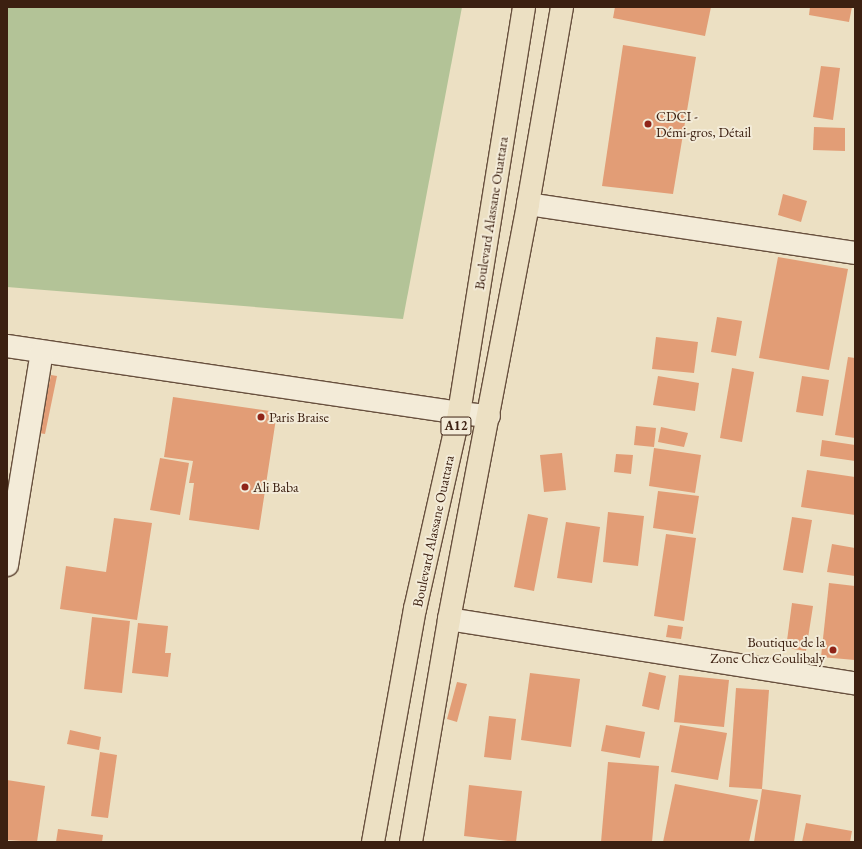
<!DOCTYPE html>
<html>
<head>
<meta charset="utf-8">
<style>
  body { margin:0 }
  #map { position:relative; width:862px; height:849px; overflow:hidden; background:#ece0c3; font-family:"EB Garamond",serif }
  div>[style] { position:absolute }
  .green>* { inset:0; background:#b3c397 }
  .building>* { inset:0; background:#e29d76 }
  .roads { filter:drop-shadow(1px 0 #68503e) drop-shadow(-1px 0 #68503e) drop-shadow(0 1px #68503e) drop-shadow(0 -1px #68503e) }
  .minor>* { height:22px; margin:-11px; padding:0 11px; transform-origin:11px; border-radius:11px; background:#f3ebd8 }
  .primary>* { height:22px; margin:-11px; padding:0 11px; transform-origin:11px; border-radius:11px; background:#ece0c3 }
  .dots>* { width:11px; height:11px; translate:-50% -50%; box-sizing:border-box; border:2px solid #f3ebd8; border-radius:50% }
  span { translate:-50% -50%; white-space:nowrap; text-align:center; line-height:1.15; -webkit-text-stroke:4px #f3ebd8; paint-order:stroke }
  .shield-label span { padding:1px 3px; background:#f3ebd8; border:1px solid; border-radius:3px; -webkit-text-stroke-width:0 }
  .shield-label { font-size:13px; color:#3c2011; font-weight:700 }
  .poi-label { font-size:14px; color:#3c2011 }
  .left { translate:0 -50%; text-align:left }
  .right { translate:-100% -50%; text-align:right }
  .street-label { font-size:14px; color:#3c2011 }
  .frame { position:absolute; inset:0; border:8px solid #3c2011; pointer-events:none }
</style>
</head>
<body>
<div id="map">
  <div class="green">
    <i style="clip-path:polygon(7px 7px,462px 7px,403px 319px,7px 287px)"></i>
  </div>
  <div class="building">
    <i style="clip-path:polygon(615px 7px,711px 7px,705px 36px,613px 18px)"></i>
    <i style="clip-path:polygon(810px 7px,852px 7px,849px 22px,809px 15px)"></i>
    <i style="clip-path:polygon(623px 45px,696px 57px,673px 194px,602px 186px)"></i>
    <i style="clip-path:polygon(821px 66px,840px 68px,833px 120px,813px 117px)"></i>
    <i style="clip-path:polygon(814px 127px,845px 128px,845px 151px,813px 150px)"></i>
    <i style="clip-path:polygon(783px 194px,807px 201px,801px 222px,778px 215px)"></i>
    <i style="clip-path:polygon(778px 257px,848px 269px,829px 370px,759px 358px)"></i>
    <i style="clip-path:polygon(717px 317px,742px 321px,736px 356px,711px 352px)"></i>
    <i style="clip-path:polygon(656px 337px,698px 342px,694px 373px,652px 369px)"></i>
    <i style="clip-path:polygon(848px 357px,855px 358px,855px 438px,835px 435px)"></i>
    <i style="clip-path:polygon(732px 368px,754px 372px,742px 442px,720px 438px)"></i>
    <i style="clip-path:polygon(51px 375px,57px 376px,45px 434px,39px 433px)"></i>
    <i style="clip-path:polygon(658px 376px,699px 383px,695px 411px,653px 405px)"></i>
    <i style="clip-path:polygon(802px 376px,829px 380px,823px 416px,796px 412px)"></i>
    <i style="clip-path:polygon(173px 397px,277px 412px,259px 530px,189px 520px,194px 483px,189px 483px,193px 461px,164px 457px)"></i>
    <i style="clip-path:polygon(636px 426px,656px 428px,654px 447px,634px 445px)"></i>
    <i style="clip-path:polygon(661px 427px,688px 433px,684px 447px,658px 442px)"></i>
    <i style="clip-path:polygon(822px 440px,855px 445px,855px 461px,820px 456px)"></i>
    <i style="clip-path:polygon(654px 448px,701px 455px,695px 493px,649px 486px)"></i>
    <i style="clip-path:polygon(562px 453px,566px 490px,544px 492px,540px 455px)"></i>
    <i style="clip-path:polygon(616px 454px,633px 455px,631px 474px,614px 472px)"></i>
    <i style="clip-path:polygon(160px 458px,189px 463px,180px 515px,150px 510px)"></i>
    <i style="clip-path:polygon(807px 470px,855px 477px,855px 515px,801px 507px)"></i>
    <i style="clip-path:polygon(658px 491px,699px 496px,693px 534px,653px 528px)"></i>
    <i style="clip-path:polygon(608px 512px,644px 516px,638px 566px,603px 562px)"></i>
    <i style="clip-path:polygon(528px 514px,548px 518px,534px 591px,514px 587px)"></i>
    <i style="clip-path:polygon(792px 517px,812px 520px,803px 573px,783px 570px)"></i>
    <i style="clip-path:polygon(114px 518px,152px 523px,137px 620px,60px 609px,66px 566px,106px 572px)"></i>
    <i style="clip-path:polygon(566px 522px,600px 527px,592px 583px,557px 578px)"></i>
    <i style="clip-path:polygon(666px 534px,696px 538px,684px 621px,654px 616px)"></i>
    <i style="clip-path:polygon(832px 544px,855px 548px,855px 576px,827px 572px)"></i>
    <i style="clip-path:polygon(829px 583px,855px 586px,855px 660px,821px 657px)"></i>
    <i style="clip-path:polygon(792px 603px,813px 606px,806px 651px,786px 648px)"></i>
    <i style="clip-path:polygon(92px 617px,130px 621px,122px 693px,84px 689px)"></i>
    <i style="clip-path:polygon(138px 623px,168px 626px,165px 653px,171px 653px,168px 677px,132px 673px)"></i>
    <i style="clip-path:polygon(668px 625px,683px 627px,681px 639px,666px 637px)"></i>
    <i style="clip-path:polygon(649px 672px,666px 676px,659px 710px,642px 706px)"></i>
    <i style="clip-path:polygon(530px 673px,580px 679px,571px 747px,521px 740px)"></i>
    <i style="clip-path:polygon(679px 675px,729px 680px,724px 727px,674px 722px)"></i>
    <i style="clip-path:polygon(457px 682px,467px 684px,457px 722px,447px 719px)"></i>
    <i style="clip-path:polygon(736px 688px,769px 690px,762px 789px,729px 787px)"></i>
    <i style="clip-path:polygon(489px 716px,516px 719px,511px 760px,484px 757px)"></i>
    <i style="clip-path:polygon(606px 725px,645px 732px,640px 758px,601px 751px)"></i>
    <i style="clip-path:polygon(680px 725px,727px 733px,718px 780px,671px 772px)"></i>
    <i style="clip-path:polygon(70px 730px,101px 737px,99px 750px,67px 744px)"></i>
    <i style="clip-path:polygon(100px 752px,117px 755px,108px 818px,91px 816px)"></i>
    <i style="clip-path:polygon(608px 762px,659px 766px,652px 842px,601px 842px)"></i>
    <i style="clip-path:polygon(7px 780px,45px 786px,37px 842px,7px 840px)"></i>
    <i style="clip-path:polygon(675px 784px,758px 800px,749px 842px,663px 842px)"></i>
    <i style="clip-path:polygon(469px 785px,522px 791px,516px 842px,464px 836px)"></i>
    <i style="clip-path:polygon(762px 789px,801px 795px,794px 842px,754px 842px)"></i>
    <i style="clip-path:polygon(806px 823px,852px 831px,850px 842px,802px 842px)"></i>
    <i style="clip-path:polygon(58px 829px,103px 835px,102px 842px,56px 842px)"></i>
  </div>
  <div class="roads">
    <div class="minor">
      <i style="left:528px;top:204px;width:331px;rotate:8.5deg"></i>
      <i style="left:7px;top:346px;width:457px;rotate:8.4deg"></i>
      <i style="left:459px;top:413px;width:30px;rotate:6deg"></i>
      <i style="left:7px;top:565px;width:216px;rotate:-80.7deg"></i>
      <i style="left:449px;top:619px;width:411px;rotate:9deg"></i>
    </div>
    <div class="primary">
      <i style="left:373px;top:842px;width:237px;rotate:-79.8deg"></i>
      <i style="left:415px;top:609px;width:201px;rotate:-77.3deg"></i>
      <i style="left:459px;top:413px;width:411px;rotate:-80.9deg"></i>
      <i style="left:411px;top:842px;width:226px;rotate:-80.3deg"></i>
      <i style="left:449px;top:619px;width:422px;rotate:-79.2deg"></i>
      <i style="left:528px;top:204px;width:200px;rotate:-80.2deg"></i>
    </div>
  </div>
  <div class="dots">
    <i style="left:648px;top:124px;background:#8f2418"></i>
    <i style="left:261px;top:417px;background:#8f2418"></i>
    <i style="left:245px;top:487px;background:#8f2418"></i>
    <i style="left:833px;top:650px;background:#8f2418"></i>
  </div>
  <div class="shield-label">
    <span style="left:456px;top:426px">A12</span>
  </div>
  <div class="poi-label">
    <span class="left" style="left:656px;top:124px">CDCI -<br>Démi-gros, Détail</span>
    <span class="left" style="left:269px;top:417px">Paris Braise</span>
    <span class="left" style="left:253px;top:487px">Ali Baba</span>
    <span class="right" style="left:825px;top:650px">Boutique de la<br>Zone Chez Coulibaly</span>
  </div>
  <div class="street-label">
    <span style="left:491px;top:213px;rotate:-81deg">Boulevard Alassane Ouattara</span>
    <span style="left:433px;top:531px;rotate:-78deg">Boulevard Alassane Ouattara</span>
  </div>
  <div class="frame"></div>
</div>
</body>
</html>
